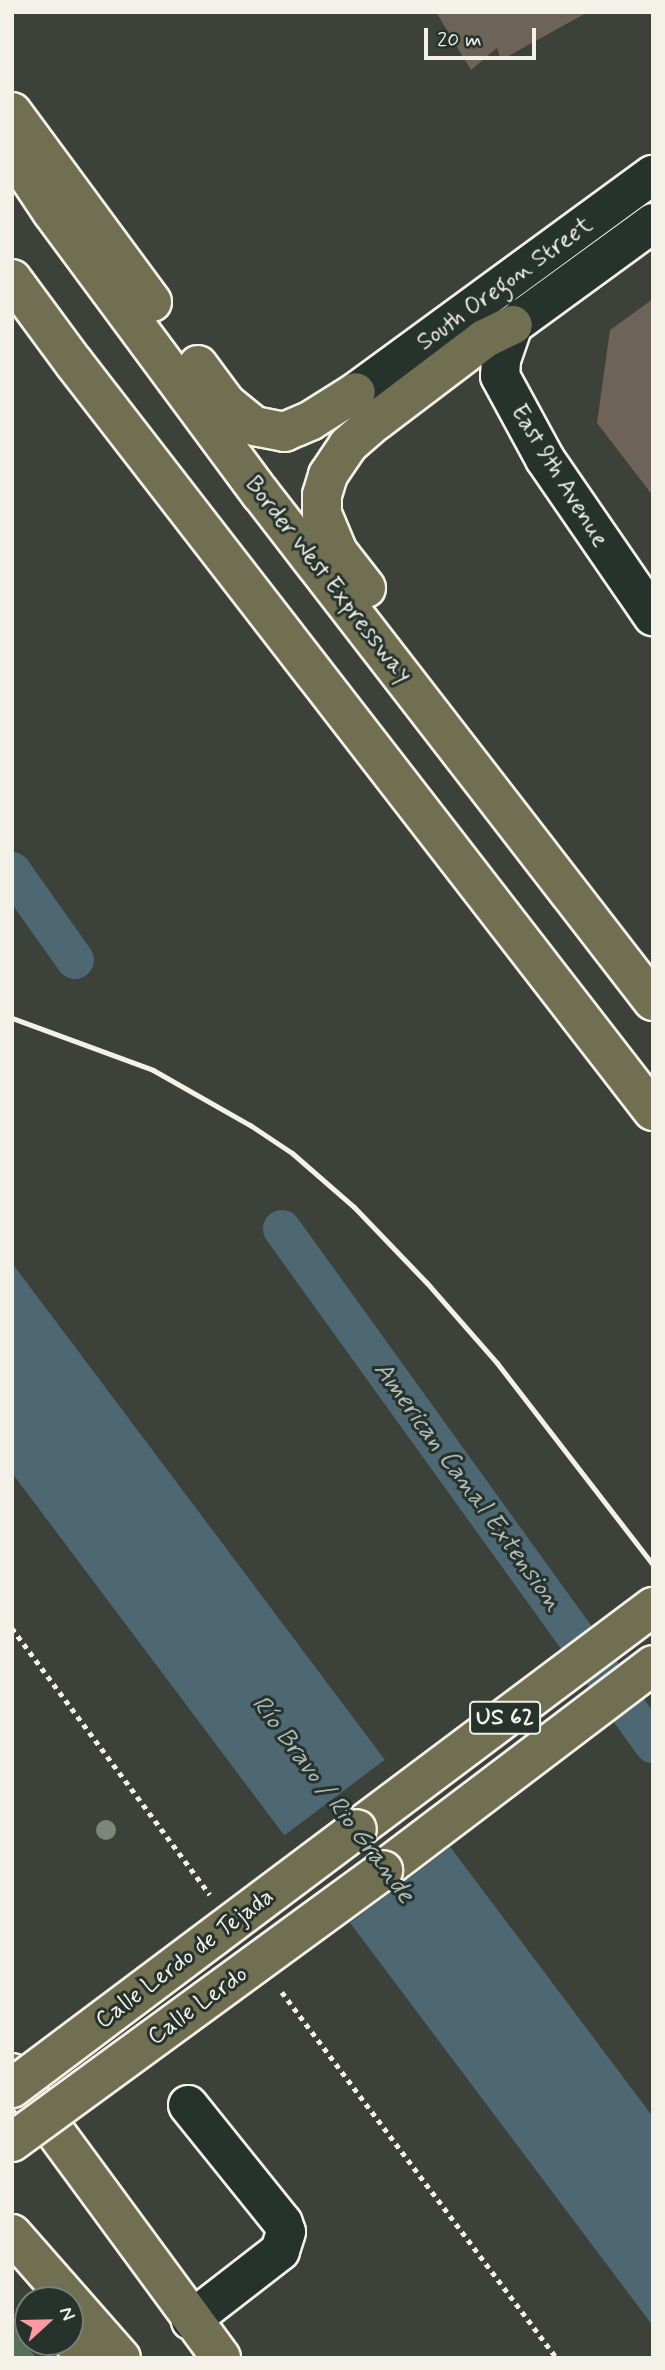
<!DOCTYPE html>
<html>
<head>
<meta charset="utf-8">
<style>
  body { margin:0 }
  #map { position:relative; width:665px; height:2370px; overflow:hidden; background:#3c413a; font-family:Mynerve,sans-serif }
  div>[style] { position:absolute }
  .green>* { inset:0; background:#557158 }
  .water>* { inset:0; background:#4d6872 }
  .pier>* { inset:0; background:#3c413a }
  .canal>* { height:38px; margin:-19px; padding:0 19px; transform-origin:19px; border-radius:19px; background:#4d6872 }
  .building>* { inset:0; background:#6e6358 }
  .path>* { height:4.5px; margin-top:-2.25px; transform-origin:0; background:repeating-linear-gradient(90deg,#f4f1e8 0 5px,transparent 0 10px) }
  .roads { filter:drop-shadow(2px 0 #f4f1e8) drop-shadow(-2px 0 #f4f1e8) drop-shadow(0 2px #f4f1e8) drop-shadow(0 -2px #f4f1e8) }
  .minor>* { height:38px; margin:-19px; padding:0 19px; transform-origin:19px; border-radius:19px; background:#26332d }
  .major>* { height:38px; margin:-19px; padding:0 19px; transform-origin:19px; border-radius:19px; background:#716f52 }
  .highway>* { height:38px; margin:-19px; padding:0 19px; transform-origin:19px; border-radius:19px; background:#716f52 }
  .rail>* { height:5px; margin:-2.5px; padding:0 2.5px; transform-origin:2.5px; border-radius:2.5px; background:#f4f1e8 }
  .bridges { filter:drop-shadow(2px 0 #f4f1e8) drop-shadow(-2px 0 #f4f1e8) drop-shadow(0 2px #f4f1e8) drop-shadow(0 -2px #f4f1e8) }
  .major-bridge>* { height:38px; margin:-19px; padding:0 19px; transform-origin:19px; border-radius:19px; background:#716f52 }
  .trees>* { width:20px; height:20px; margin:-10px; border-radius:50%; background:#7e867a }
  span { translate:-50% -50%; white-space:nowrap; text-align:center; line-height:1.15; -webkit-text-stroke:6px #26332d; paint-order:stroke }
  .shield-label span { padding:2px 5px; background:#26332d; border:2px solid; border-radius:5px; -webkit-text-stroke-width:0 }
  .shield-label { font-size:23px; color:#f4f1e8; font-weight:700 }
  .street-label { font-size:24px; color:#f4f1e8 }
  .water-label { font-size:26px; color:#b1bab9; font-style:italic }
  .frame { position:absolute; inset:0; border:14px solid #f4f1e8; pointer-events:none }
  .north { position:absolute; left:14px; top:2286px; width:70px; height:70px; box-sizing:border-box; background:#26332d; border:2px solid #787f78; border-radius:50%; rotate:68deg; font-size:19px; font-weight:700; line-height:28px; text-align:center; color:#f4f1e8 }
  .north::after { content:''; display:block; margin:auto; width:24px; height:32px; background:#ff9aa2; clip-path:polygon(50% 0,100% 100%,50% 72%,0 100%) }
  .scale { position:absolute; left:424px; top:28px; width:112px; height:32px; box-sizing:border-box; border:4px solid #f4f1e8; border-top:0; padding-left:9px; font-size:21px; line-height:24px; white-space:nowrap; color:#f4f1e8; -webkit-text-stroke:5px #26332d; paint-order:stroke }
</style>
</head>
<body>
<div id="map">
  <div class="green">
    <i style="clip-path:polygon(12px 2325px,36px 2358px,12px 2358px)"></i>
  </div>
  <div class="water">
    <i style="clip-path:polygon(12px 1263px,653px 2117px,653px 2326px,12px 1473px)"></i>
  </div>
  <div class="pier">
    <i style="clip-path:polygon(387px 1758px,453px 1845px,347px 1925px,281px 1838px)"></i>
  </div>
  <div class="canal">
    <i style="left:12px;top:871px;width:109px;rotate:54.7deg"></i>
    <i style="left:282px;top:1229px;width:635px;rotate:54.23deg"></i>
  </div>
  <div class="building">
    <i style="clip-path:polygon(436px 12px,588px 12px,501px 60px,497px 48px,471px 70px)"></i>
    <i style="clip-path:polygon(653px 299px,653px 496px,597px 423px,610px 330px)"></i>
  </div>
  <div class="path">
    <i style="left:12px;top:1628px;width:332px;rotate:53.4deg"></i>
    <i style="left:282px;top:1992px;width:458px;rotate:53.1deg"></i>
  </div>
  <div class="roads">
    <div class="minor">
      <i style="left:653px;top:223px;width:173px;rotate:143.9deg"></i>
      <i style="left:513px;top:325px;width:36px;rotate:109deg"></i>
      <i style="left:501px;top:359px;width:17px;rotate:93deg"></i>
      <i style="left:500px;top:376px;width:94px;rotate:61.5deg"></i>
      <i style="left:545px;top:459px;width:191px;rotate:55.5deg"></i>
      <i style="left:356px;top:392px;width:368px;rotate:-36.2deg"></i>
      <i style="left:188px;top:2105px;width:151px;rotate:51.2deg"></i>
      <i style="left:283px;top:2223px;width:9px;rotate:72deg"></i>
      <i style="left:286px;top:2232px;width:20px;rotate:108deg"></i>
      <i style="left:280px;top:2251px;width:113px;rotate:142.2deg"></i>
    </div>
    <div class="major">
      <i style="left:357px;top:1829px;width:370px;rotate:-36.9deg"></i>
      <i style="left:383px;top:1870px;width:339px;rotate:-37.2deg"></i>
      <i style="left:70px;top:2336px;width:26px;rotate:58deg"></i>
    </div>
    <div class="highway">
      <i style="left:12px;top:112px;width:236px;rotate:53.6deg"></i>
      <i style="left:12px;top:152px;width:72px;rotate:56.3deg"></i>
      <i style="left:52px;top:212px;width:351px;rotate:53.5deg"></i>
      <i style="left:261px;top:494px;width:641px;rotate:52.29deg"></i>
      <i style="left:12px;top:279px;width:104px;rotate:53.6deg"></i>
      <i style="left:74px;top:363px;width:946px;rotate:52.26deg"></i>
      <i style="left:198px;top:365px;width:47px;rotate:53.6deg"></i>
      <i style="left:226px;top:403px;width:36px;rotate:39deg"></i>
      <i style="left:254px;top:426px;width:31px;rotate:11deg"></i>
      <i style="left:284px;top:432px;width:28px;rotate:-23deg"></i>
      <i style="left:310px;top:421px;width:54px;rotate:-32.2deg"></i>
      <i style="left:366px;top:588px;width:46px;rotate:-127.9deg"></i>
      <i style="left:338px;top:552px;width:41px;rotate:-112.8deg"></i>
      <i style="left:322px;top:514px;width:19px;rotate:-90deg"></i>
      <i style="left:322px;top:495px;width:21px;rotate:-73deg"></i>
      <i style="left:328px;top:475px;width:36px;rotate:-56deg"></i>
      <i style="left:348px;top:445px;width:37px;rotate:-41deg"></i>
      <i style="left:376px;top:421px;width:136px;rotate:-37.2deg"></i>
      <i style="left:484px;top:339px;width:32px;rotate:-26deg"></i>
      <i style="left:12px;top:2073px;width:353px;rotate:53.7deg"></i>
      <i style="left:12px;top:2234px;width:165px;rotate:48.7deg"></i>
    </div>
  </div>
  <div class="rail">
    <i style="left:12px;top:1018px;width:150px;rotate:20.2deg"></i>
    <i style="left:153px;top:1070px;width:112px;rotate:29.6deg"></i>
    <i style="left:250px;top:1125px;width:50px;rotate:33.7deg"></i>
    <i style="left:292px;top:1153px;width:82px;rotate:41.1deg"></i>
    <i style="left:354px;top:1207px;width:105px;rotate:46.2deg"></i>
    <i style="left:427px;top:1283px;width:106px;rotate:48.8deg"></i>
    <i style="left:497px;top:1363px;width:255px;rotate:52.3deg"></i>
  </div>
  <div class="bridges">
    <div class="major-bridge">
      <i style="left:12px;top:2088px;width:431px;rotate:-36.9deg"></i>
      <i style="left:12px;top:2142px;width:460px;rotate:-36.2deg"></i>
    </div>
  </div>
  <div class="trees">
    <i style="left:106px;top:1830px"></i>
  </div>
  <div class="shield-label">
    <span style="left:505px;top:1718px">US 62</span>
  </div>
  <div class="street-label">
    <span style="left:505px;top:284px;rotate:-36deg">South Oregon Street</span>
    <span style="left:559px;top:476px;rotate:58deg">East 9th Avenue</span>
    <span style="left:328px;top:580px;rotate:52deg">Border West Expressway</span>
    <span style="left:185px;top:1959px;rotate:-37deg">Calle Lerdo de Tejada</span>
    <span style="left:198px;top:2006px;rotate:-36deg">Calle Lerdo</span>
  </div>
  <div class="water-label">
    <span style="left:467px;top:1487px;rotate:54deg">American Canal Extension</span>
    <span style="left:332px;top:1800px;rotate:53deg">Río Bravo / Rio Grande</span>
  </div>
  <div class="frame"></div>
  <div class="north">N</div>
  <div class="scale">20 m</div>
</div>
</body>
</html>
